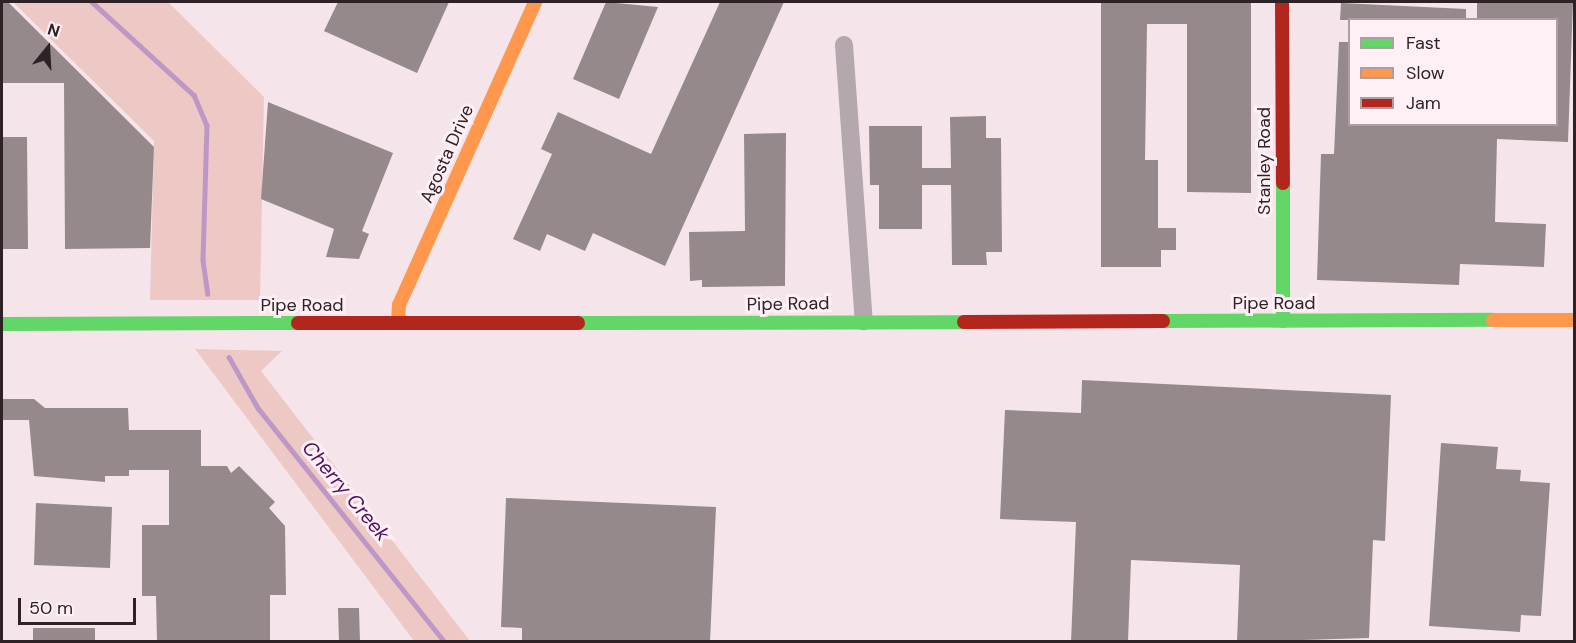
<!DOCTYPE html>
<html>
<head>
<meta charset="utf-8">
<style>
  body { margin:0 }
  #map { position:relative; width:1576px; height:643px; overflow:hidden; background:#f5e5ea; font-family:"DM Sans",sans-serif }
  div>[style] { position:absolute }
  .green>* { inset:0; background:#edc8c4 }
  .stream>* { height:4.5px; margin:-2.25px; padding:0 2.25px; transform-origin:2.25px; border-radius:2.25px; background:#bd98c6 }
  .building>* { inset:0; background:#95898b }
  .street>* { height:18px; margin:-9px; padding:0 9px; transform-origin:9px; border-radius:9px; background:#b4a7ae }
  .fast>* { height:14px; margin:-7px; padding:0 7px; transform-origin:7px; border-radius:7px; background:#63d668 }
  .slow>* { height:14px; margin:-7px; padding:0 7px; transform-origin:7px; border-radius:7px; background:#ff974d }
  .jam>* { height:14px; margin:-7px; padding:0 7px; transform-origin:7px; border-radius:7px; background:#b3261e }
  span { translate:-50% -50%; white-space:nowrap; text-align:center; line-height:1.15; -webkit-text-stroke:6px #fff0f5; paint-order:stroke }
  .street-label { font-size:18px; color:#2f2227 }
  .water-label { font-size:20px; color:#4e1161; font-style:italic }
  .frame { position:absolute; inset:0; border:3px solid #2f2227; pointer-events:none }
  .legend { position:absolute; left:1348px; top:18px; width:210px; height:108px; box-sizing:border-box; background:#fff0f5; border:2px solid #ac9ea3; margin:0; padding:8px 10px; list-style:none; font-size:18px; color:#2f2227 }
  .legend li { display:flex; align-items:center; gap:12px; height:30px }
  .legend b { width:30px; border:2px solid #ac9ea3 }
  .north { position:absolute; left:18px; top:18px; width:60px; height:60px; -webkit-text-stroke:4px #fff0f5; paint-order:stroke; rotate:18deg; font-size:16px; font-weight:700; line-height:24px; text-align:center; color:#2f2227 }
  .north::after { content:''; display:block; margin:auto; width:21px; height:27px; background:#2f2227; clip-path:polygon(50% 0,100% 100%,50% 72%,0 100%) }
  .scale { position:absolute; left:18px; top:598px; width:118px; height:27px; box-sizing:border-box; border:3px solid #2f2227; border-top:0; padding-left:8px; font-size:18px; line-height:21px; white-space:nowrap; color:#2f2227; -webkit-text-stroke:4px #fff0f5; paint-order:stroke }
</style>
</head>
<body>
<div id="map">
  <div class="green">
    <i style="clip-path:polygon(13px 2px,168px 2px,264px 97px,260px 300px,150px 300px,154px 141px)"></i>
    <i style="clip-path:polygon(195px 349px,282px 351px,261px 371px,470px 641px,414px 641px)"></i>
  </div>
  <div class="stream">
    <i style="left:92px;top:2px;width:138px;rotate:42.4deg"></i>
    <i style="left:194px;top:95px;width:33px;rotate:67deg"></i>
    <i style="left:207px;top:125px;width:135px;rotate:91.7deg"></i>
    <i style="left:203px;top:260px;width:34px;rotate:82deg"></i>
    <i style="left:229px;top:357px;width:59px;rotate:60.4deg"></i>
    <i style="left:258px;top:408px;width:300px;rotate:51.4deg"></i>
  </div>
  <div class="building">
    <i style="clip-path:polygon(2px 2px,8px 2px,154px 147px,150px 248px,65px 249px,64px 83px,2px 83px)"></i>
    <i style="clip-path:polygon(338px 2px,449px 2px,417px 73px,324px 31px)"></i>
    <i style="clip-path:polygon(606px 2px,658px 7px,619px 99px,573px 79px)"></i>
    <i style="clip-path:polygon(720px 2px,784px 2px,665px 266px,593px 233px,585px 251px,547px 234px,540px 251px,513px 239px,552px 154px,541px 149px,558px 112px,651px 154px)"></i>
    <i style="clip-path:polygon(1101px 2px,1251px 2px,1251px 193px,1187px 192px,1187px 24px,1147px 24px,1145px 160px,1158px 160px,1158px 228px,1176px 228px,1176px 250px,1161px 250px,1161px 267px,1101px 267px)"></i>
    <i style="clip-path:polygon(1477px 2px,1573px 2px,1568px 142px,1497px 139px,1495px 222px,1546px 224px,1544px 267px,1460px 264px,1459px 285px,1317px 280px,1321px 154px,1334px 154px,1339px 42px,1350px 42px,1350px 124px,1557px 124px,1557px 20px,1477px 20px)"></i>
    <i style="clip-path:polygon(1341px 3px,1466px 9px,1466px 20px,1340px 20px)"></i>
    <i style="clip-path:polygon(268px 102px,393px 153px,362px 231px,369px 234px,359px 259px,326px 257px,334px 229px,261px 199px)"></i>
    <i style="clip-path:polygon(986px 116px,986px 138px,1001px 138px,1002px 252px,986px 252px,987px 265px,952px 265px,951px 185px,922px 185px,922px 229px,879px 229px,879px 185px,870px 185px,869px 126px,922px 126px,922px 168px,951px 168px,950px 117px)"></i>
    <i style="clip-path:polygon(786px 133px,785px 286px,702px 287px,702px 280px,690px 281px,689px 232px,745px 231px,744px 134px)"></i>
    <i style="clip-path:polygon(2px 137px,27px 137px,28px 249px,2px 249px)"></i>
    <i style="clip-path:polygon(1082px 380px,1391px 395px,1385px 541px,1373px 540px,1369px 638px,1237px 642px,1240px 565px,1131px 560px,1128px 642px,1071px 642px,1076px 522px,1000px 519px,1005px 410px,1081px 413px)"></i>
    <i style="clip-path:polygon(2px 399px,34px 399px,45px 408px,128px 408px,129px 430px,201px 430px,201px 466px,227px 466px,231px 473px,239px 466px,275px 502px,269px 508px,285px 526px,286px 595px,270px 595px,270px 642px,157px 642px,156px 596px,142px 596px,142px 525px,169px 525px,169px 470px,129px 470px,129px 476px,105px 476px,105px 482px,34px 476px,29px 420px,2px 420px)"></i>
    <i style="clip-path:polygon(1441px 443px,1498px 447px,1496px 469px,1521px 470px,1520px 481px,1550px 483px,1541px 616px,1521px 615px,1520px 632px,1429px 626px)"></i>
    <i style="clip-path:polygon(506px 498px,716px 507px,710px 642px,522px 642px,522px 628px,501px 627px)"></i>
    <i style="clip-path:polygon(36px 503px,112px 507px,110px 568px,34px 565px)"></i>
    <i style="clip-path:polygon(338px 608px,359px 608px,360px 642px,339px 642px)"></i>
    <i style="clip-path:polygon(33px 628px,95px 628px,95px 642px,33px 642px)"></i>
  </div>
  <div class="street">
    <i style="left:844px;top:45px;width:277px;rotate:85.9deg"></i>
  </div>
  <div class="fast">
    <i style="left:1283px;top:183px;width:138px;rotate:90deg"></i>
    <i style="left:1163px;top:321px;width:330px;rotate:-0.2deg"></i>
    <i style="left:578px;top:323px;width:386px;rotate:-0.1deg"></i>
    <i style="left:2px;top:324px;width:296px;rotate:-0.2deg"></i>
  </div>
  <div class="slow">
    <i style="left:1493px;top:320px;width:81px"></i>
    <i style="left:398px;top:323px;width:18px;rotate:-87deg"></i>
    <i style="left:399px;top:305px;width:332px;rotate:-65.8deg"></i>
  </div>
  <div class="jam">
    <i style="left:1282px;top:2px;width:181px;rotate:89.7deg"></i>
    <i style="left:964px;top:322px;width:199px;rotate:-0.3deg"></i>
    <i style="left:298px;top:323px;width:280px"></i>
  </div>
  <div class="street-label">
    <span style="left:447px;top:154px;rotate:-66deg">Agosta Drive</span>
    <span style="left:1264px;top:161px;rotate:-90deg">Stanley Road</span>
    <span style="left:1274px;top:303px">Pipe Road</span>
    <span style="left:788px;top:304px;rotate:-1deg">Pipe Road</span>
    <span style="left:302px;top:305px">Pipe Road</span>
  </div>
  <div class="water-label">
    <span style="left:346px;top:491px;rotate:50deg">Cherry Creek</span>
  </div>
  <div class="frame"></div>
  <ul class="legend">
  <li><b style="height:8px;background:#63d668"></b>Fast</li>
  <li><b style="height:8px;background:#ff974d"></b>Slow</li>
  <li><b style="height:8px;background:#b3261e"></b>Jam</li>
  </ul>
  <div class="north">N</div>
  <div class="scale">50 m</div>
</div>
</body>
</html>
